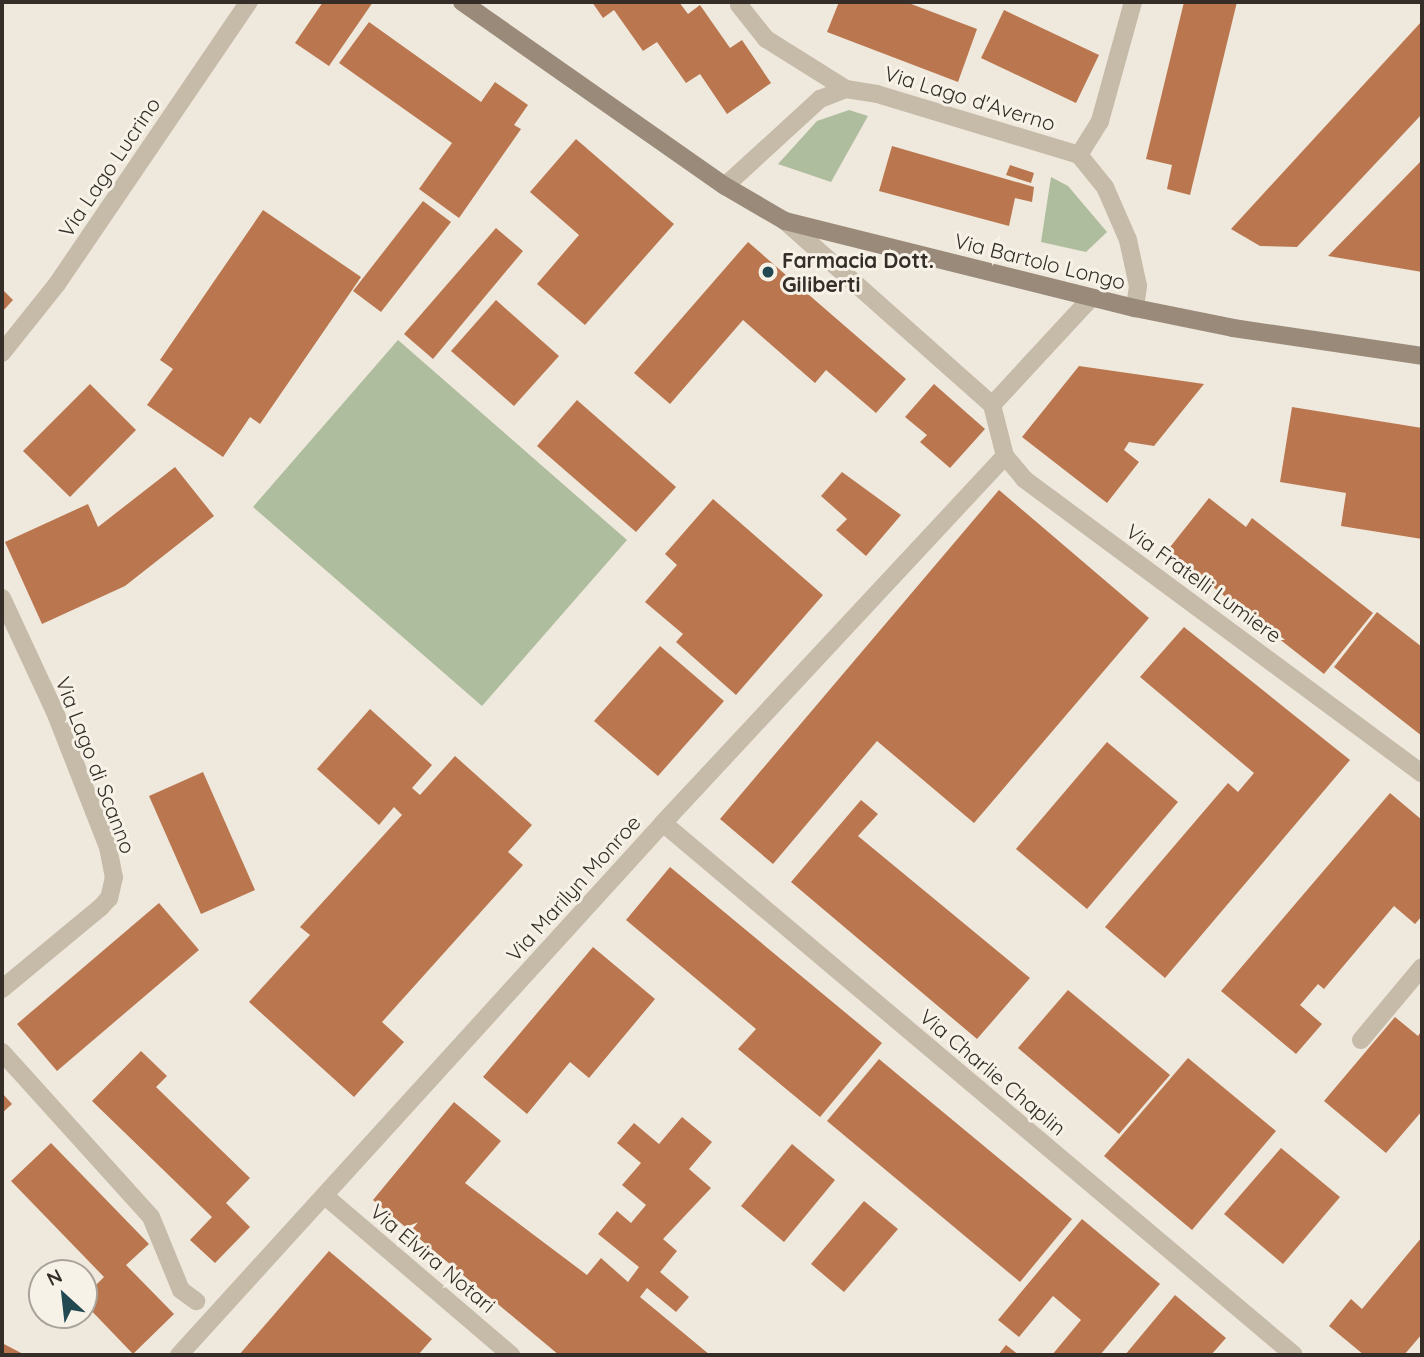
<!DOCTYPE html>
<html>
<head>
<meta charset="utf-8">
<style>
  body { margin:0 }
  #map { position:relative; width:1424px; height:1357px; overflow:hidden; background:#efe8dc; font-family:Quicksand,sans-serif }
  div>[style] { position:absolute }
  .green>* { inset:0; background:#aebd9d }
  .building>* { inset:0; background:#ba774f }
  .lane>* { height:18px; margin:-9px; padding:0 9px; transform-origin:9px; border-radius:9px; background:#c6baa9 }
  .street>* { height:18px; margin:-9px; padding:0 9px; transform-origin:9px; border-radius:9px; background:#c6baa9 }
  .secondary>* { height:18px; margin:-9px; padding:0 9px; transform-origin:9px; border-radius:9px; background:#998a7a }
  .dots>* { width:19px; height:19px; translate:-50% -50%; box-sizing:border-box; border:4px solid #f7f2e7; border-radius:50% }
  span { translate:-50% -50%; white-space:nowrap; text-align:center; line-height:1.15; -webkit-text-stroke:6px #f7f2e7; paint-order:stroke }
  .street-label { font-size:21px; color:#342d28 }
  .poi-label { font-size:21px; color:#342d28; font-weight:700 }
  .left { translate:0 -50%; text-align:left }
  .frame { position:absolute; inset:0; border:4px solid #342d28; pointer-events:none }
  .north { position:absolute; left:28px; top:1259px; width:70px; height:70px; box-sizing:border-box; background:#f7f2e7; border:2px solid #a9a39b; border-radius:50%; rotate:333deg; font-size:19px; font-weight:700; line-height:28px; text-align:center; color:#342d28 }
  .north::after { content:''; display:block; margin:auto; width:24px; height:32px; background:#224851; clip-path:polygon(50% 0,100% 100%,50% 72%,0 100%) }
</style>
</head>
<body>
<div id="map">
  <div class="green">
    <i style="clip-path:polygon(849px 110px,868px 116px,831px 182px,778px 164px,817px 121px)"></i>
    <i style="clip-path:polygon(1051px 177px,1068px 186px,1107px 232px,1086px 252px,1041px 242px)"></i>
    <i style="clip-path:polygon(398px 340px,627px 540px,482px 706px,253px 507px)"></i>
  </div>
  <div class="building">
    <i style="clip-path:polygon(323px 2px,373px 2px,329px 66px,295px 43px)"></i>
    <i style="clip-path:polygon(592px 2px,679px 2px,688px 14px,700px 5px,730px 48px,742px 40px,771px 83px,727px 114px,700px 74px,686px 83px,657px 42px,643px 51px,614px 10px,603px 18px)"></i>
    <i style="clip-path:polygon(839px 2px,906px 2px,977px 29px,958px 82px,827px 32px)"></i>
    <i style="clip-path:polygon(1184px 2px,1237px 2px,1190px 195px,1167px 189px,1172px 165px,1146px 159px)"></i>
    <i style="clip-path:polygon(1004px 10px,1099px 55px,1076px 103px,981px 58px)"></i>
    <i style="clip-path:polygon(1422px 21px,1422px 114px,1297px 247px,1260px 246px,1231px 229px)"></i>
    <i style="clip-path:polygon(369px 22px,481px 102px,495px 82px,528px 105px,514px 125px,521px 129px,459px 218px,419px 189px,452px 143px,339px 63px)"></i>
    <i style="clip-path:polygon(576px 139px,674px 224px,585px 325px,537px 284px,579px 235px,530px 192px)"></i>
    <i style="clip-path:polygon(892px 146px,1034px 187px,1032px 202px,1015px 198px,1009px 226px,879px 191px)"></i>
    <i style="clip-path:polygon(1422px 160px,1422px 272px,1328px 256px)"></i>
    <i style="clip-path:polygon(1010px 165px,1034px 173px,1031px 183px,1006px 175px)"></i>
    <i style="clip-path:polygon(423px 201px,451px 222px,381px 312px,353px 291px)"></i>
    <i style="clip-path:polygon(263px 210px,361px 277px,260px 424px,250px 417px,223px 457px,147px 405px,173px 369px,160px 360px)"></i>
    <i style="clip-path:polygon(496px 228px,523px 251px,433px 359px,404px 334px)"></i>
    <i style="clip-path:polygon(748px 242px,906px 379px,876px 413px,826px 370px,815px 383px,743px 320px,670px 404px,634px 373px)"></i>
    <i style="clip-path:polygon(2px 289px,13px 300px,2px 312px)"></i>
    <i style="clip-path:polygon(496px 300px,559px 356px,514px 406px,451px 351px)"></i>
    <i style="clip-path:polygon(1079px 366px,1204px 384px,1154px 446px,1129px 442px,1124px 450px,1139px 462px,1107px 503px,1022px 437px)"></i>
    <i style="clip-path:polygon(90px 384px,136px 430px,70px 497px,23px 451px)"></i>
    <i style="clip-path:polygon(934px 384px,985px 429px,950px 468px,920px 442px,927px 435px,905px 417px)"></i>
    <i style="clip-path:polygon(577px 400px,676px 487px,636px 532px,537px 446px)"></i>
    <i style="clip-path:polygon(1292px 407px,1422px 428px,1422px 539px,1341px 526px,1346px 493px,1280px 482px)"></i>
    <i style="clip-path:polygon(175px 467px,214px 516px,125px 586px,42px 624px,5px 542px,88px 504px,98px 527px)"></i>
    <i style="clip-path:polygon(842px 472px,901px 515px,866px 556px,836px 530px,847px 519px,821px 496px)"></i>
    <i style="clip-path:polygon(999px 490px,1149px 618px,974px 823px,877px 741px,773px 864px,720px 819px)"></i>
    <i style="clip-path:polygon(1209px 498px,1246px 527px,1252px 518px,1373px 613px,1324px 674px,1167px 551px)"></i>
    <i style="clip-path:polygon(713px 499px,823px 595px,736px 695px,676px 642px,683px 634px,645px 602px,677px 565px,665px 554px)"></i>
    <i style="clip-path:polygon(1377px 612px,1422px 647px,1422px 736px,1334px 667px)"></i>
    <i style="clip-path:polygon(1184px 627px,1350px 760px,1165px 978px,1105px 927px,1228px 783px,1238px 792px,1254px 773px,1140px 677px)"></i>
    <i style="clip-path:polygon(660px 646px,724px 701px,658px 776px,594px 721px)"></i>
    <i style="clip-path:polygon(370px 709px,432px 765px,412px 788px,420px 795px,455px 756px,532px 825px,508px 852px,523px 865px,382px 1022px,404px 1042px,354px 1097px,249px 1002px,310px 935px,300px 927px,402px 815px,394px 807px,379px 825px,317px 769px)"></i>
    <i style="clip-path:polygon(1107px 742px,1178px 802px,1087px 909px,1016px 849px)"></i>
    <i style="clip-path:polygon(203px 772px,255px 890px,201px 914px,149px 796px)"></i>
    <i style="clip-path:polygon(1390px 793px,1422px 820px,1422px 916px,1415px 924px,1394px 906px,1324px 989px,1318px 984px,1300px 1005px,1322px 1024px,1296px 1054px,1221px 991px)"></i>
    <i style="clip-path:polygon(861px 800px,878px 814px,858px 836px,1030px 978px,977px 1039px,791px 882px)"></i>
    <i style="clip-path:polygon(670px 867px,882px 1043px,820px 1117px,738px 1049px,756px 1029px,626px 920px)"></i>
    <i style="clip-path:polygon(159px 903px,199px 950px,57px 1071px,17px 1024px)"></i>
    <i style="clip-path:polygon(593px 947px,655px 999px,589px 1078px,570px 1062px,527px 1114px,483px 1077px)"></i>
    <i style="clip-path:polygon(1068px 990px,1170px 1075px,1119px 1134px,1018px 1048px)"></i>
    <i style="clip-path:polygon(1395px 1017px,1418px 1036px,1422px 1030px,1422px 1111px,1386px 1153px,1324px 1101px)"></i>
    <i style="clip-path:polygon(141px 1051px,167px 1076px,156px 1087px,250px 1178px,226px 1203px,250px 1227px,215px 1263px,190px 1240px,212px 1217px,92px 1101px)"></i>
    <i style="clip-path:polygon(1188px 1058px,1276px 1131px,1192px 1230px,1104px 1156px)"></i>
    <i style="clip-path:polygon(879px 1059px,1072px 1219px,1020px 1282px,827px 1121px)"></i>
    <i style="clip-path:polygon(2px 1093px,12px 1104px,2px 1113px)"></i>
    <i style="clip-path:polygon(454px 1102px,501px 1141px,465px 1183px,587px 1275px,601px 1258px,628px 1282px,639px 1267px,598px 1234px,617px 1211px,631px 1223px,646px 1205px,622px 1185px,641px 1163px,617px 1143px,634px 1123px,659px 1144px,682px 1117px,712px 1142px,689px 1169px,711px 1188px,663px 1239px,677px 1251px,660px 1272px,689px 1297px,676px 1312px,647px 1288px,640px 1297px,710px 1355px,559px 1355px,373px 1200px)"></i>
    <i style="clip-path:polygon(51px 1143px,149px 1244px,126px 1265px,174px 1314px,133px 1354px,84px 1303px,84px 1297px,104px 1277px,11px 1181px)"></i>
    <i style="clip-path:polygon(792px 1144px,835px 1180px,784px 1242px,741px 1206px)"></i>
    <i style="clip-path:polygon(1281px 1148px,1340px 1197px,1283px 1264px,1224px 1214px)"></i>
    <i style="clip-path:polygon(864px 1201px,898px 1229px,844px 1292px,811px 1264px)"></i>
    <i style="clip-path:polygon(1082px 1219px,1160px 1284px,1100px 1355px,1052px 1355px,1081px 1320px,1053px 1296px,1019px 1337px,998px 1320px)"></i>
    <i style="clip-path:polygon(1422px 1237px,1422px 1334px,1404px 1355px,1364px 1355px,1329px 1326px,1351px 1299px,1362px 1309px)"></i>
    <i style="clip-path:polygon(329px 1251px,432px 1339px,418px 1355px,239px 1355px)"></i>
    <i style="clip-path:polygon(1175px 1295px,1226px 1338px,1211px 1355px,1125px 1355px)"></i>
    <i style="clip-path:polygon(2px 1343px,25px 1355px,2px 1355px)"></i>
    <i style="clip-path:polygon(1006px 1345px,1019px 1355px,998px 1355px)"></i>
  </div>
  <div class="lane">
    <i style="left:739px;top:5px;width:43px;rotate:51.5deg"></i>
    <i style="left:766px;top:39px;width:94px;rotate:32deg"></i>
    <i style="left:2px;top:1052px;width:222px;rotate:47.9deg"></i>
    <i style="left:151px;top:1217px;width:79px;rotate:67.7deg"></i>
    <i style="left:181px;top:1290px;width:19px;rotate:36deg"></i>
  </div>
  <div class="street">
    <i style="left:1079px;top:155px;width:40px;rotate:-58deg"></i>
    <i style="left:1100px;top:121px;width:123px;rotate:-74.5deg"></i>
    <i style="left:725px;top:186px;width:129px;rotate:-42.5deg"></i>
    <i style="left:820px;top:99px;width:28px;rotate:-21deg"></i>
    <i style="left:846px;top:89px;width:31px;rotate:9deg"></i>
    <i style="left:877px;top:94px;width:211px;rotate:16.8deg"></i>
    <i style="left:1079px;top:155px;width:41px;rotate:50.9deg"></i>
    <i style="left:1105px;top:187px;width:58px;rotate:66.5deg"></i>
    <i style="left:1128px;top:240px;width:47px;rotate:77.7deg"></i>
    <i style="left:1138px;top:286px;width:22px;rotate:98deg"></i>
    <i style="left:785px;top:221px;width:277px;rotate:41.6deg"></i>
    <i style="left:992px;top:405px;width:146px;rotate:-47.2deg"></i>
    <i style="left:2px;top:353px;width:88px;rotate:-51.4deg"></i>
    <i style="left:57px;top:284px;width:341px;rotate:-55.8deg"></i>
    <i style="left:992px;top:405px;width:53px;rotate:75.7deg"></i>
    <i style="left:1005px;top:456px;width:30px;rotate:50deg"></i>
    <i style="left:1024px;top:479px;width:495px;rotate:36.5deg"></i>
    <i style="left:2px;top:598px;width:126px;rotate:65.1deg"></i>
    <i style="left:55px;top:712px;width:145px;rotate:68.6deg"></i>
    <i style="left:108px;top:847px;width:31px;rotate:79deg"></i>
    <i style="left:114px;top:877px;width:22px;rotate:103deg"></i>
    <i style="left:109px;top:898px;width:12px;rotate:132deg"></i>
    <i style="left:101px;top:907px;width:129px;rotate:140.4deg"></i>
    <i style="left:663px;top:823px;width:825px;rotate:40.13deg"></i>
    <i style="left:1361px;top:1040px;width:95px;rotate:-50.1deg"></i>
    <i style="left:325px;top:1196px;width:245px;rotate:40.5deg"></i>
    <i style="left:179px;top:1355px;width:719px;rotate:-47.7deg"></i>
    <i style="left:663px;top:823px;width:502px;rotate:-47.02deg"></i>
  </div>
  <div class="secondary">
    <i style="left:462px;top:2px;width:321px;rotate:35deg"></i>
    <i style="left:725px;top:186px;width:69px;rotate:30.3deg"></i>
    <i style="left:785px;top:221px;width:361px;rotate:14deg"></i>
    <i style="left:1135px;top:308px;width:100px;rotate:11.5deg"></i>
    <i style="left:1233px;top:328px;width:191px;rotate:8.4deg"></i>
  </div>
  <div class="dots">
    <i style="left:768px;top:272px;background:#224851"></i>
  </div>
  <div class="street-label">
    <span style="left:970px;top:98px;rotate:17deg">Via Lago d'Averno</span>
    <span style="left:109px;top:167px;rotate:-56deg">Via Lago Lucrino</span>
    <span style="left:1040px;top:261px;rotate:14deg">Via Bartolo Longo</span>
    <span style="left:1204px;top:583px;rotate:36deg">Via Fratelli Lumiere</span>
    <span style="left:96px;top:765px;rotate:69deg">Via Lago di Scanno</span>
    <span style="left:573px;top:888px;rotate:-48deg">Via Marilyn Monroe</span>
    <span style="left:993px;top:1072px;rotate:40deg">Via Charlie Chaplin</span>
    <span style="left:433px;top:1258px;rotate:40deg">Via Elvira Notari</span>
  </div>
  <div class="poi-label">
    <span class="left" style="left:782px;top:272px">Farmacia Dott.<br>Giliberti</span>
  </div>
  <div class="frame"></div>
  <div class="north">N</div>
</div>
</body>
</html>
